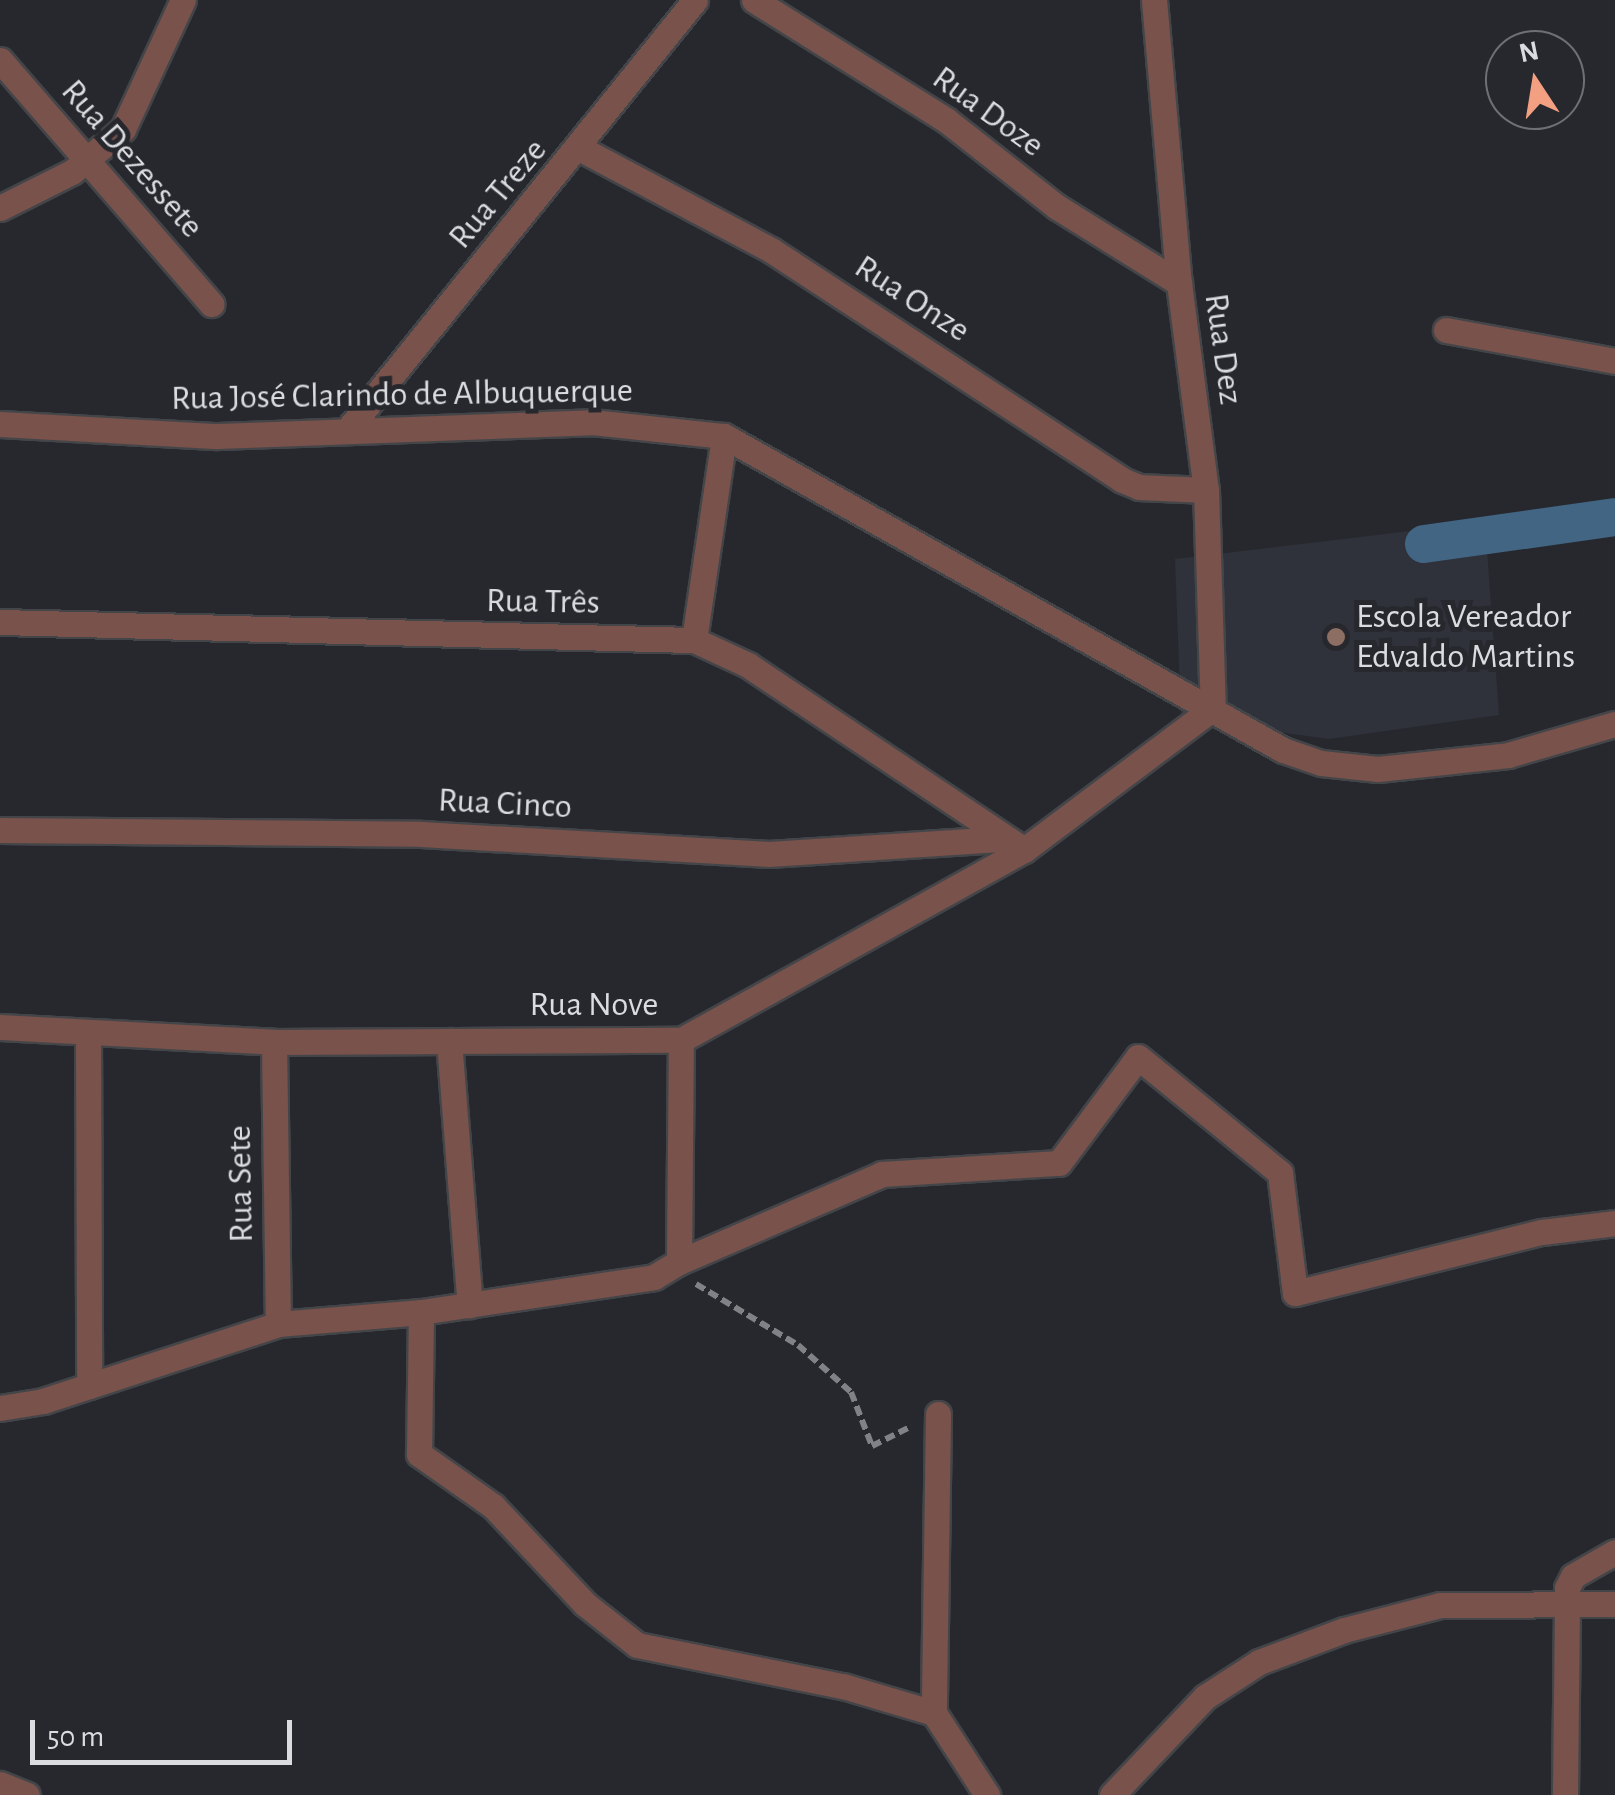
<!DOCTYPE html>
<html>
<head>
<meta charset="utf-8">
<style>
  body { margin:0 }
  #map { position:relative; width:1615px; height:1795px; overflow:hidden; background:#27282d; font-family:"Alegreya Sans",sans-serif }
  div>[style] { position:absolute }
  .built>* { inset:0; background:#2f313b }
  .canal>* { height:38px; margin:-19px; padding:0 19px; transform-origin:19px; border-radius:19px; background:#416582 }
  .path>* { height:6px; margin-top:-3px; transform-origin:0; background:repeating-linear-gradient(90deg,#818286 0 10px,transparent 0 15px) }
  .roads { filter:drop-shadow(2px 0 #444549) drop-shadow(-2px 0 #444549) drop-shadow(0 2px #444549) drop-shadow(0 -2px #444549) }
  .minor>* { height:25px; margin:-12.5px; padding:0 12.5px; transform-origin:12.5px; border-radius:12.5px; background:#79524b }
  .dots>* { width:28px; height:28px; translate:-50% -50%; box-sizing:border-box; border:5px solid #27282d; border-radius:50% }
  span { translate:-50% -50%; white-space:nowrap; text-align:center; line-height:1.15; -webkit-text-stroke:10px #27282d; paint-order:stroke }
  .street-label { font-size:35px; color:#dbdcdf }
  .poi-label { font-size:35px; color:#dbdcdf }
  .left { translate:0 -50%; text-align:left }
  .north { position:absolute; left:1485px; top:30px; width:100px; height:100px; box-sizing:border-box; background:#27282d; border:2px solid #6f7074; border-radius:50%; rotate:348deg; font-size:28px; font-weight:700; line-height:40px; text-align:center; color:#dbdcdf }
  .north::after { content:''; display:block; margin:auto; width:35px; height:45px; background:#f39f82; clip-path:polygon(50% 0,100% 100%,50% 72%,0 100%) }
  .scale { position:absolute; left:30px; top:1720px; width:262px; height:45px; box-sizing:border-box; border:5px solid #dbdcdf; border-top:0; padding-left:12px; font-size:30px; line-height:35px; white-space:nowrap; color:#dbdcdf; -webkit-text-stroke:8px #27282d; paint-order:stroke }
</style>
</head>
<body>
<div id="map">
  <div class="built">
    <i style="clip-path:polygon(1485px 522px,1499px 715px,1329px 739px,1181px 719px,1175px 559px)"></i>
  </div>
  <div class="canal">
    <i style="left:1424px;top:544px;width:193px;rotate:-8deg"></i>
  </div>
  <div class="path">
    <i style="left:696px;top:1284px;width:119px;rotate:30.9deg"></i>
    <i style="left:798px;top:1345px;width:71px;rotate:41.6deg"></i>
    <i style="left:851px;top:1392px;width:58px;rotate:68.7deg"></i>
    <i style="left:872px;top:1446px;width:40px;rotate:-26.6deg"></i>
  </div>
  <div class="roads">
    <div class="minor">
      <i style="left:754px;top:0;width:226px;rotate:32deg"></i>
      <i style="left:946px;top:120px;width:141px;rotate:38.1deg"></i>
      <i style="left:1057px;top:207px;width:144px;rotate:31.9deg"></i>
      <i style="left:1154px;top:0;width:284px;rotate:85deg"></i>
      <i style="left:1179px;top:283px;width:209px;rotate:82.6deg"></i>
      <i style="left:1206px;top:490px;width:218px;rotate:88.2deg"></i>
      <i style="left:0;top:60px;width:323px;rotate:49.1deg"></i>
      <i style="left:581px;top:149px;width:215px;rotate:28deg"></i>
      <i style="left:771px;top:250px;width:420px;rotate:33.2deg"></i>
      <i style="left:1122px;top:480px;width:18px;rotate:22deg"></i>
      <i style="left:1139px;top:487px;width:67px;rotate:2.6deg"></i>
      <i style="left:0;top:208px;width:80px;rotate:-26.6deg"></i>
      <i style="left:72px;top:172px;width:67px;rotate:-40.1deg"></i>
      <i style="left:123px;top:129px;width:142px;rotate:-65.1deg"></i>
      <i style="left:1446px;top:330px;width:172px;rotate:10.4deg"></i>
      <i style="left:0;top:424px;width:218px;rotate:3.2deg"></i>
      <i style="left:218px;top:436px;width:374px;rotate:-2.1deg"></i>
      <i style="left:592px;top:422px;width:133px;rotate:6.1deg"></i>
      <i style="left:724px;top:436px;width:641px;rotate:29.32deg"></i>
      <i style="left:1283px;top:750px;width:40px;rotate:18.9deg"></i>
      <i style="left:1321px;top:763px;width:57px;rotate:6deg"></i>
      <i style="left:1378px;top:769px;width:131px;rotate:-6.1deg"></i>
      <i style="left:1508px;top:755px;width:111px;rotate:-16.2deg"></i>
      <i style="left:350px;top:427px;width:549px;rotate:-51.06deg"></i>
      <i style="left:0;top:622px;width:694px;rotate:1.49deg"></i>
      <i style="left:694px;top:640px;width:60px;rotate:24.8deg"></i>
      <i style="left:748px;top:665px;width:332px;rotate:33.8deg"></i>
      <i style="left:694px;top:640px;width:206px;rotate:-81.6deg"></i>
      <i style="left:0;top:830px;width:421px;rotate:0.5deg"></i>
      <i style="left:421px;top:834px;width:349px;rotate:3.3deg"></i>
      <i style="left:769px;top:854px;width:235px;rotate:-3.7deg"></i>
      <i style="left:0;top:1027px;width:274px;rotate:3.1deg"></i>
      <i style="left:274px;top:1042px;width:407px;rotate:-0.3deg"></i>
      <i style="left:681px;top:1040px;width:392px;rotate:-29deg"></i>
      <i style="left:1024px;top:850px;width:236px;rotate:-36.9deg"></i>
      <i style="left:88px;top:1032px;width:354px;rotate:89.8deg"></i>
      <i style="left:449px;top:1041px;width:265px;rotate:85.5deg"></i>
      <i style="left:274px;top:1042px;width:282px;rotate:89.2deg"></i>
      <i style="left:679px;top:1262px;width:221px;rotate:-23.4deg"></i>
      <i style="left:882px;top:1174px;width:177px;rotate:-3.6deg"></i>
      <i style="left:1059px;top:1163px;width:132px;rotate:-53.3deg"></i>
      <i style="left:1138px;top:1057px;width:183px;rotate:39.2deg"></i>
      <i style="left:1280px;top:1173px;width:121px;rotate:82.9deg"></i>
      <i style="left:1295px;top:1293px;width:254px;rotate:-13.9deg"></i>
      <i style="left:1542px;top:1232px;width:74px;rotate:-7deg"></i>
      <i style="left:421px;top:1312px;width:142px;rotate:90.8deg"></i>
      <i style="left:419px;top:1454px;width:90px;rotate:35.1deg"></i>
      <i style="left:493px;top:1506px;width:134px;rotate:46.8deg"></i>
      <i style="left:585px;top:1604px;width:66px;rotate:38.3deg"></i>
      <i style="left:637px;top:1645px;width:210px;rotate:11.3deg"></i>
      <i style="left:843px;top:1686px;width:95px;rotate:16.5deg"></i>
      <i style="left:0;top:1408px;width:44px;rotate:-9.2deg"></i>
      <i style="left:43px;top:1401px;width:247px;rotate:-18.1deg"></i>
      <i style="left:278px;top:1324px;width:144px;rotate:-4.8deg"></i>
      <i style="left:421px;top:1312px;width:236px;rotate:-8.5deg"></i>
      <i style="left:654px;top:1277px;width:29px;rotate:-31deg"></i>
      <i style="left:679px;top:1262px;width:222px;rotate:-89.5deg"></i>
      <i style="left:938px;top:1414px;width:299px;rotate:90.8deg"></i>
      <i style="left:934px;top:1713px;width:98px;rotate:57.1deg"></i>
      <i style="left:0;top:1784px;width:29px;rotate:22deg"></i>
      <i style="left:1112px;top:1795px;width:135px;rotate:-46.5deg"></i>
      <i style="left:1205px;top:1697px;width:64px;rotate:-32.9deg"></i>
      <i style="left:1259px;top:1662px;width:91px;rotate:-20.6deg"></i>
      <i style="left:1344px;top:1630px;width:99px;rotate:-14.6deg"></i>
      <i style="left:1440px;top:1605px;width:175px;rotate:-0.3deg"></i>
      <i style="left:1565px;top:1795px;width:207px;rotate:-89.4deg"></i>
      <i style="left:1567px;top:1588px;width:13px;rotate:-63deg"></i>
      <i style="left:1573px;top:1576px;width:48px;rotate:-29.7deg"></i>
    </div>
  </div>
  <div class="dots">
    <i style="left:1336px;top:637px;background:#8d6e63"></i>
  </div>
  <div class="street-label">
    <span style="left:988px;top:112px;rotate:36deg">Rua Doze</span>
    <span style="left:132px;top:159px;rotate:49deg">Rua Dezessete</span>
    <span style="left:498px;top:194px;rotate:-50deg">Rua Treze</span>
    <span style="left:912px;top:299px;rotate:33deg">Rua Onze</span>
    <span style="left:1223px;top:349px;rotate:82deg">Rua Dez</span>
    <span style="left:402px;top:395px;rotate:-1deg">Rua José Clarindo de Albuquerque</span>
    <span style="left:543px;top:602px;rotate:1deg">Rua Três</span>
    <span style="left:505px;top:804px;rotate:3deg">Rua Cinco</span>
    <span style="left:594px;top:1005px">Rua Nove</span>
    <span style="left:241px;top:1184px;rotate:-91deg">Rua Sete</span>
  </div>
  <div class="poi-label">
    <span class="left" style="left:1356px;top:637px">Escola Vereador<br>Edvaldo Martins</span>
  </div>
  <div class="north">N</div>
  <div class="scale">50 m</div>
</div>
</body>
</html>
